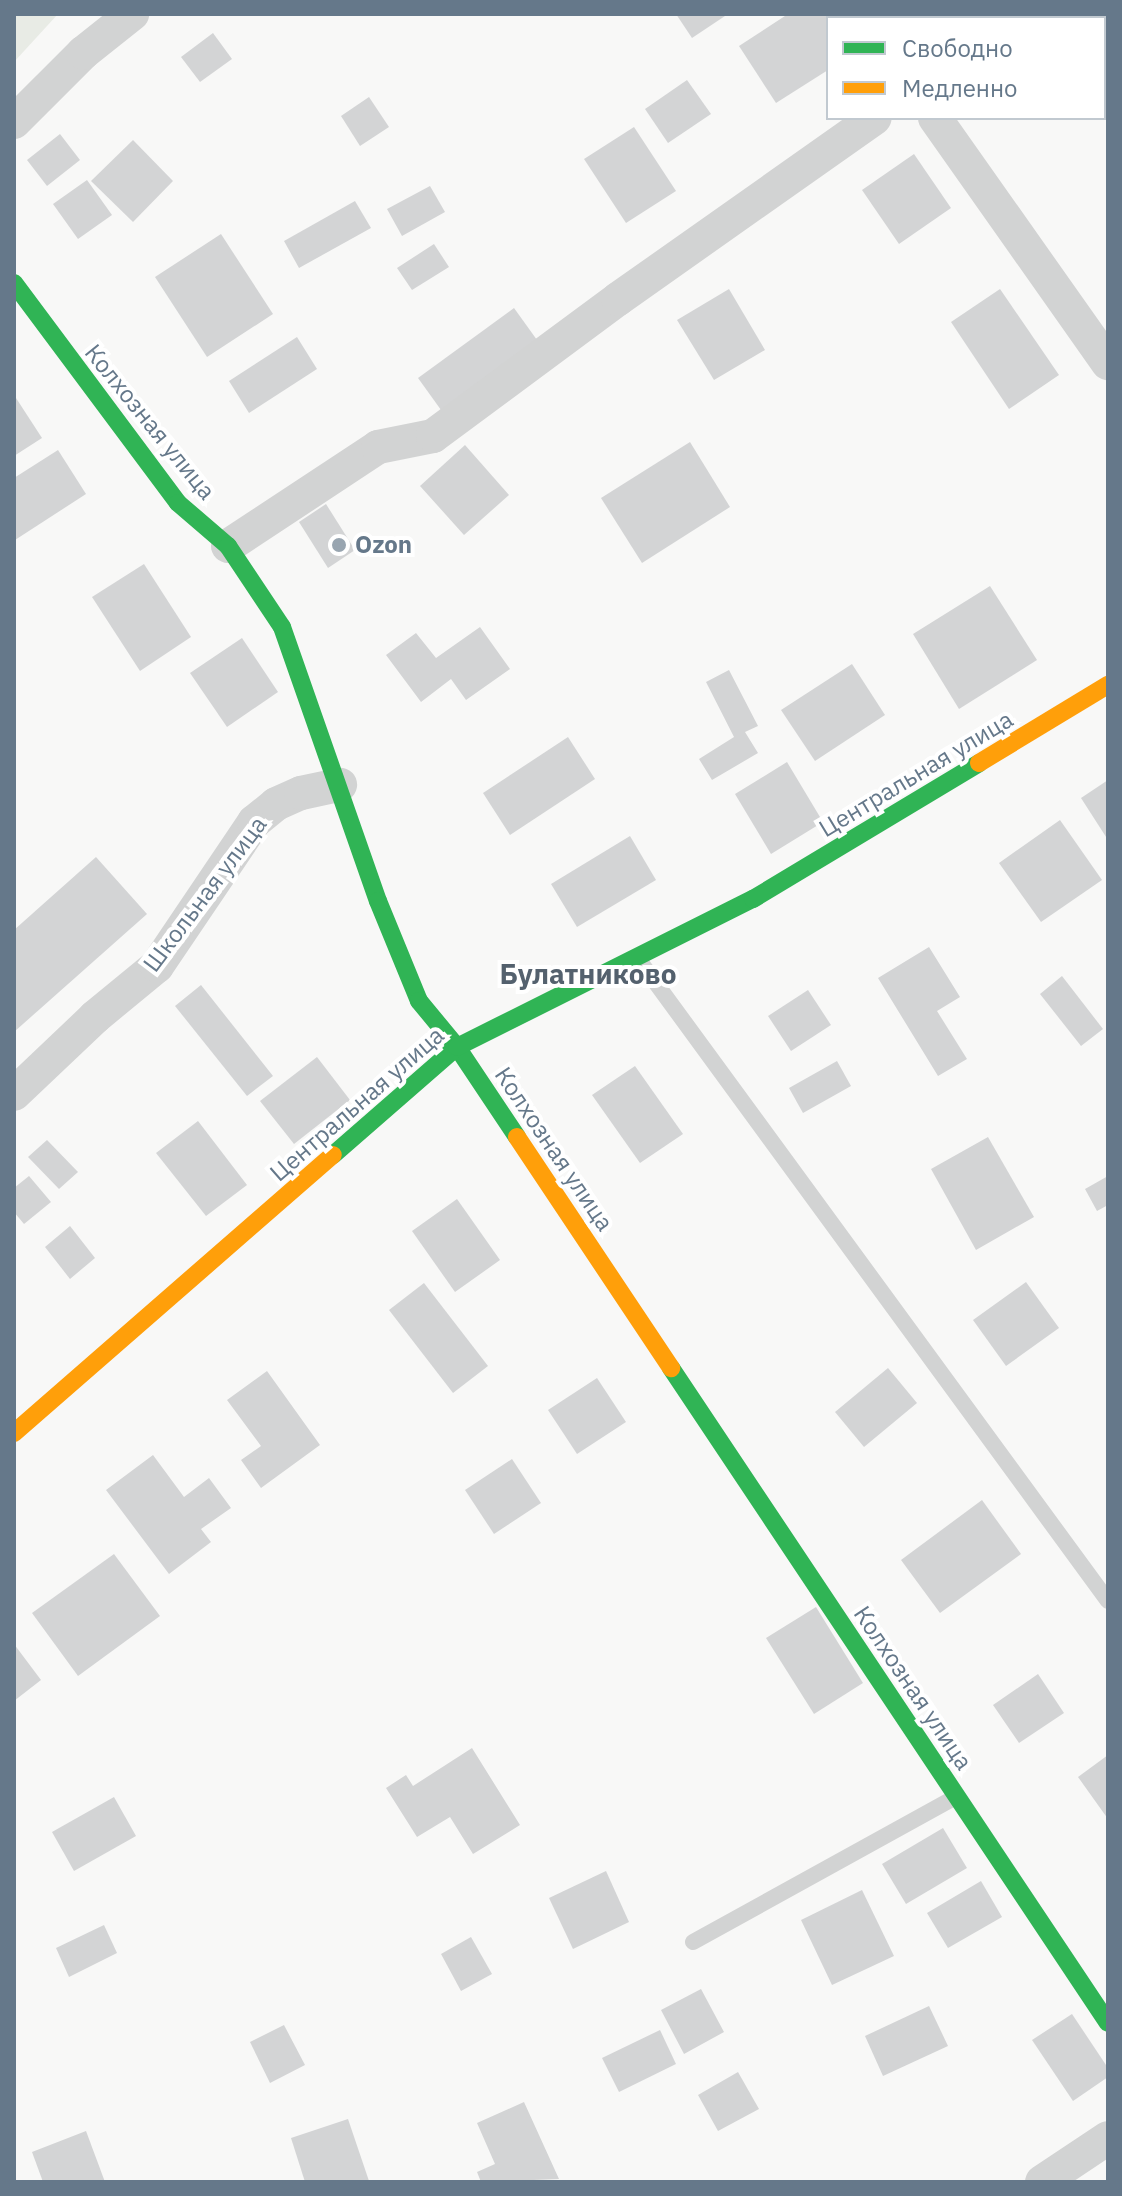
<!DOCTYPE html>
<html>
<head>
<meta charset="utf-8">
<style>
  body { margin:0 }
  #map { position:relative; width:1122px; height:2196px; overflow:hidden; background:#f8f8f7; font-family:"IBM Plex Sans",sans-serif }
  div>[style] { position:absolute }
  .green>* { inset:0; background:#e8ebe5 }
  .building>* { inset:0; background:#d3d4d5 }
  .lane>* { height:16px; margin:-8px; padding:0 8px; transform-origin:8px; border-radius:8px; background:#d2d3d3 }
  .street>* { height:34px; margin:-17px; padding:0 17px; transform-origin:17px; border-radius:17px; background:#d2d3d3 }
  .fast>* { height:18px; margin:-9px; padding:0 9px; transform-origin:9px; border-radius:9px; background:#30b455 }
  .slow>* { height:18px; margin:-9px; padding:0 9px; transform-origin:9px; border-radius:9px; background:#ff9f0a }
  .dots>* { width:22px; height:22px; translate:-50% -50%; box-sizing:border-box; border:4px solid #fff; border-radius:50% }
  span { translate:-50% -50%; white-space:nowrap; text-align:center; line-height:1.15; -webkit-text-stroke:8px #fff; paint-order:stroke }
  .street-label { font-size:24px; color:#65788a }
  .poi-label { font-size:24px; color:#65788a; font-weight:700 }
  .left { translate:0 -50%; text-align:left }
  .quarter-label { font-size:28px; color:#54616e; font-weight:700 }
  .frame { position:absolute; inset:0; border:16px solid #65788a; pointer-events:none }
  .legend { position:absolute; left:826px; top:16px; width:280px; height:104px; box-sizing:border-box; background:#fff; border:2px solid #c1c9d0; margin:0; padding:10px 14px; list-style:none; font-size:24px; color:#65788a }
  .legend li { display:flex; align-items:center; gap:16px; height:40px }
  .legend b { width:40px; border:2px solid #c1c9d0 }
</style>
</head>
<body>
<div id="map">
  <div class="green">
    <i style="clip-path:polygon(14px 14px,58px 14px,14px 62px)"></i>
  </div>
  <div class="building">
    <i style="clip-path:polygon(676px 14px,728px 14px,692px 38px)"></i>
    <i style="clip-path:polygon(788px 14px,830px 14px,828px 70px,776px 103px,739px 46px)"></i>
    <i style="clip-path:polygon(213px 33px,232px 59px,200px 82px,181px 57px)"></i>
    <i style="clip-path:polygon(687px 80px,711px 114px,668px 143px,645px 109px)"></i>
    <i style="clip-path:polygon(369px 97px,389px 127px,360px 146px,341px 116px)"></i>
    <i style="clip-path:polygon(634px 127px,676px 191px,626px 223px,584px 159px)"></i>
    <i style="clip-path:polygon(60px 134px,80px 160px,47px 186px,27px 160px)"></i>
    <i style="clip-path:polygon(133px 140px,173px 181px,133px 222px,91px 181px)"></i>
    <i style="clip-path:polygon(914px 154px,951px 208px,899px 244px,862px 190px)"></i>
    <i style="clip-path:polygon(87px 180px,112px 215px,78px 239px,53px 204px)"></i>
    <i style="clip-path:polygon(430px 186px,445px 212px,402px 236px,387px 209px)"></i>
    <i style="clip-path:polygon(355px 201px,371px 228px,299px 268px,284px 241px)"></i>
    <i style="clip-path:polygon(221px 234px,273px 314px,207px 357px,155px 277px)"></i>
    <i style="clip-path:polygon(434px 244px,449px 267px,412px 290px,397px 268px)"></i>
    <i style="clip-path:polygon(729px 289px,765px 350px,714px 380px,677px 320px)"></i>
    <i style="clip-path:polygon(1000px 289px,1059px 375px,1009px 409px,951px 322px)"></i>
    <i style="clip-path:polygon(514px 308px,537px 340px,441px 410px,418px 378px)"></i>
    <i style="clip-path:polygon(297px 337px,317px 369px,249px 413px,229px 381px)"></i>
    <i style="clip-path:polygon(16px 398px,42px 438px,14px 456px,14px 399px)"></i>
    <i style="clip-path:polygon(690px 442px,730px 507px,642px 563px,601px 498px)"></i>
    <i style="clip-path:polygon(465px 445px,509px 495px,464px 535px,420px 486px)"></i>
    <i style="clip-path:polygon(58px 450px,86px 494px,15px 540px,14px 478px)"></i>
    <i style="clip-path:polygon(326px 504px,355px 550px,328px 568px,299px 522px)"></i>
    <i style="clip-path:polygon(144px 564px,191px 637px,140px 671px,92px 597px)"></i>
    <i style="clip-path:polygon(990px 586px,1037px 660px,959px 709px,913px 634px)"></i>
    <i style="clip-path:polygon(480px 627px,510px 669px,466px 700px,451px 679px,421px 702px,386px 655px,416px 633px,436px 658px)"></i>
    <i style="clip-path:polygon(242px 638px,278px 692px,227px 727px,190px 673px)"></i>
    <i style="clip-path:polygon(852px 664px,885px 715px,815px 761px,781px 710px)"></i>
    <i style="clip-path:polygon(729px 670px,758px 726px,745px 732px,758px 753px,712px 780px,699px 759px,734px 737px,706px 682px)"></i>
    <i style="clip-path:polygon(568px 737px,595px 779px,510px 835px,483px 793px)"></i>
    <i style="clip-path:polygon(787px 762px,823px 822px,771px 854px,735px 794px)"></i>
    <i style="clip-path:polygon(1108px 780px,1108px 840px,1081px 798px)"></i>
    <i style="clip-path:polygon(1060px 820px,1102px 880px,1041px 922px,999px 863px)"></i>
    <i style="clip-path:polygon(630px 836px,656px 880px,577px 927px,551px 884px)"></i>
    <i style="clip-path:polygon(96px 857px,147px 914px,14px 1032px,14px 930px)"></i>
    <i style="clip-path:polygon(929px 947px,960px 997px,937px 1011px,967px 1059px,938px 1076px,878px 978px)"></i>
    <i style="clip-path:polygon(1062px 976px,1103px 1029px,1081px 1046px,1040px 994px)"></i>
    <i style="clip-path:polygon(201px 985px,273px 1076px,247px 1096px,175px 1006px)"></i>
    <i style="clip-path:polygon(808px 990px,831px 1025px,791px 1051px,768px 1016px)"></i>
    <i style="clip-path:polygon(317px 1057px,350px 1100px,294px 1144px,260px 1101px)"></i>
    <i style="clip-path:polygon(837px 1061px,851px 1086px,803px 1113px,789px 1088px)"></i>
    <i style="clip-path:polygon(635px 1066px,683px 1134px,640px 1163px,592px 1095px)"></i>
    <i style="clip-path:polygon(198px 1121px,247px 1185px,206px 1216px,156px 1153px)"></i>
    <i style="clip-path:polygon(988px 1137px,1034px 1217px,976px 1250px,931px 1169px)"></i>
    <i style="clip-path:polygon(47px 1140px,78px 1172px,59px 1189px,28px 1157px)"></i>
    <i style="clip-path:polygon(29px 1176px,51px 1202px,24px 1224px,14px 1212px,14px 1188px)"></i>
    <i style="clip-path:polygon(1108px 1176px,1108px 1205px,1097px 1211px,1085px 1189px)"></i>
    <i style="clip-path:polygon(457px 1199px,500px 1260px,455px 1292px,412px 1231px)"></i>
    <i style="clip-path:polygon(70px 1226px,95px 1258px,70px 1279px,45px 1247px)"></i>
    <i style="clip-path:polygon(1026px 1282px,1059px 1328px,1006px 1366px,973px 1320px)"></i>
    <i style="clip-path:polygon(424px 1283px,488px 1366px,453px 1393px,389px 1310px)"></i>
    <i style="clip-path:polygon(888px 1368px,917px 1403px,864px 1447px,835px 1412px)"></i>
    <i style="clip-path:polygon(267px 1371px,320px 1445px,261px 1488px,241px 1460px,261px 1446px,227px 1400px)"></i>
    <i style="clip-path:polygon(597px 1378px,626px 1422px,577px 1454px,548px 1410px)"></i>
    <i style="clip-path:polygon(153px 1455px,184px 1497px,209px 1478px,231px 1508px,201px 1529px,211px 1542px,169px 1574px,106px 1490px)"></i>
    <i style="clip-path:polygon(512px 1459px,541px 1503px,494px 1534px,465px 1490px)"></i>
    <i style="clip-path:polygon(982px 1500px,1021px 1554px,940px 1613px,901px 1560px)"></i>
    <i style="clip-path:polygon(114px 1554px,160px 1616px,78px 1676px,32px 1613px)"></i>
    <i style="clip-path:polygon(816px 1607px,863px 1683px,814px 1714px,766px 1638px)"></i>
    <i style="clip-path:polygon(14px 1644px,41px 1680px,14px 1701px)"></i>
    <i style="clip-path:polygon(1038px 1674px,1064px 1713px,1019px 1743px,993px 1705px)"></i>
    <i style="clip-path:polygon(472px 1748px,520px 1825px,473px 1854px,450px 1817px,417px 1837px,386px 1788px,406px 1775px,413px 1786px)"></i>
    <i style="clip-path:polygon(1108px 1755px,1108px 1819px,1078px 1777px)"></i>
    <i style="clip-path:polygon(114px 1797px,136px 1836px,74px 1871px,52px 1832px)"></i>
    <i style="clip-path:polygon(943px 1828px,967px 1868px,906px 1904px,882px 1864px)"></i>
    <i style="clip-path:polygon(606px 1871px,629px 1922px,573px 1949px,549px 1898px)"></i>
    <i style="clip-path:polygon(981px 1881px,1002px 1917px,948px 1948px,927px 1913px)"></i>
    <i style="clip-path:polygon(862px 1890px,894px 1956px,832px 1985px,801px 1920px)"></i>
    <i style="clip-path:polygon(104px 1925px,117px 1953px,69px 1977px,56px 1948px)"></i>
    <i style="clip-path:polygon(471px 1937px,492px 1974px,461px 1991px,441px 1954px)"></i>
    <i style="clip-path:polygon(701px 1989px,724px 2032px,684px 2054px,661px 2010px)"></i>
    <i style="clip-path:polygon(929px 2006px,948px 2046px,883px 2076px,865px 2036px)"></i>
    <i style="clip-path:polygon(1072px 2014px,1108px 2068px,1108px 2077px,1073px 2101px,1032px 2040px)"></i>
    <i style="clip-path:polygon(284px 2025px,305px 2065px,270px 2083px,250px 2042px)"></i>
    <i style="clip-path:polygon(660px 2030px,676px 2064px,619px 2092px,602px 2058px)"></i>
    <i style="clip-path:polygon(738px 2072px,759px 2109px,718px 2131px,698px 2095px)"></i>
    <i style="clip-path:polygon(524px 2102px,559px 2179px,481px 2182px,477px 2172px,495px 2164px,477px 2123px)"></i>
    <i style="clip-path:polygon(348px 2119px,369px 2181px,305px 2182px,291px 2138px)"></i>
    <i style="clip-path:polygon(86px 2131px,105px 2182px,43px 2182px,32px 2152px)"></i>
  </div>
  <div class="lane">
    <i style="left:639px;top:960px;width:794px;rotate:53.81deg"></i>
    <i style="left:693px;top:1942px;width:298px;rotate:-28.9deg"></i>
  </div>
  <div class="street">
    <i style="left:860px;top:14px;width:5px;rotate:53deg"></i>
    <i style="left:935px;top:118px;width:300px;rotate:54.8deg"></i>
    <i style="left:14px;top:122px;width:98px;rotate:-45deg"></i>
    <i style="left:83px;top:53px;width:63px;rotate:-38.5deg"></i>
    <i style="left:228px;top:546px;width:180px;rotate:-33.4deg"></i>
    <i style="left:378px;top:447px;width:56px;rotate:-11.3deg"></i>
    <i style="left:433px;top:436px;width:230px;rotate:-36.5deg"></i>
    <i style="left:618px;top:299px;width:314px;rotate:-35.2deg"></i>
    <i style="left:14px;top:1094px;width:112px;rotate:-43.5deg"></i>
    <i style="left:95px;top:1017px;width:80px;rotate:-39.4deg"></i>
    <i style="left:157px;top:966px;width:174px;rotate:-56deg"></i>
    <i style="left:254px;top:822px;width:28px;rotate:-39deg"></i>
    <i style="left:276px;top:804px;width:27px;rotate:-24deg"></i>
    <i style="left:301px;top:793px;width:40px;rotate:-12deg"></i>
    <i style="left:1042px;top:2182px;width:79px;rotate:-33.7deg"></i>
  </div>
  <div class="fast">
    <i style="left:14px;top:283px;width:274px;rotate:53.3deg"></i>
    <i style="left:178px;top:503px;width:66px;rotate:40.7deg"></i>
    <i style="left:228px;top:546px;width:97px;rotate:56.3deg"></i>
    <i style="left:282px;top:627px;width:290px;rotate:70.7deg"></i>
    <i style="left:378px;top:901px;width:108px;rotate:67.7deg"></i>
    <i style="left:419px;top:1001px;width:60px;rotate:50.4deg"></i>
    <i style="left:457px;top:1047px;width:108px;rotate:56.3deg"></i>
    <i style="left:333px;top:1155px;width:164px;rotate:-41.1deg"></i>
    <i style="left:457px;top:1047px;width:331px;rotate:-26.6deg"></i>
    <i style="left:753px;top:899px;width:264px;rotate:-31deg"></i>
    <i style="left:671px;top:1368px;width:787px;rotate:56.29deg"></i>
  </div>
  <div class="slow">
    <i style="left:979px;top:763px;width:151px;rotate:-31.2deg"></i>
    <i style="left:517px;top:1137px;width:278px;rotate:56.3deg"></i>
    <i style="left:14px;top:1433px;width:423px;rotate:-41.1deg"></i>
  </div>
  <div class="dots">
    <i style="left:339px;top:545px;background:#98a5b0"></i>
  </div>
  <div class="street-label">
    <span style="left:150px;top:422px;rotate:51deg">Колхозная улица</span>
    <span style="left:916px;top:774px;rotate:-31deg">Центральная улица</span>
    <span style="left:205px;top:894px;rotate:-53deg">Школьная улица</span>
    <span style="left:357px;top:1104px;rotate:-41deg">Центральная улица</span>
    <span style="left:554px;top:1149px;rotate:56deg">Колхозная улица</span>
    <span style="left:913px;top:1688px;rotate:56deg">Колхозная улица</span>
  </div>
  <div class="poi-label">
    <span class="left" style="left:355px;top:545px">Ozon</span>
  </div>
  <div class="quarter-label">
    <span style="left:588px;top:974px">Булатниково</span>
  </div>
  <div class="frame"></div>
  <ul class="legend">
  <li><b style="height:10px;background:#30b455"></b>Свободно</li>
  <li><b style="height:10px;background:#ff9f0a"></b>Медленно</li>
  </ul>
</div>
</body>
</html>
